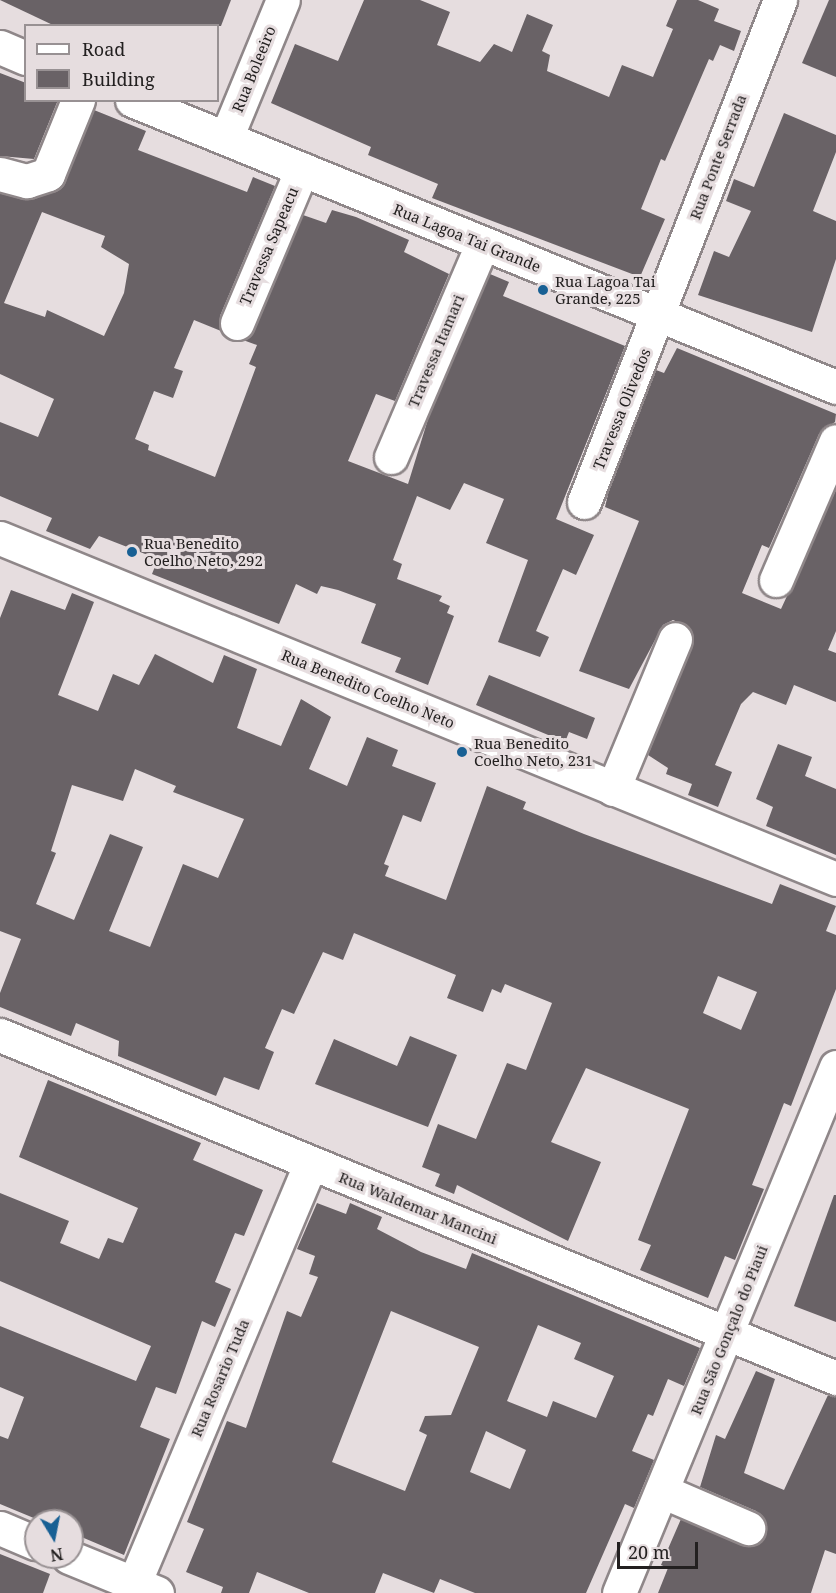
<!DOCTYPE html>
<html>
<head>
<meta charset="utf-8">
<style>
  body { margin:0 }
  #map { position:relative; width:836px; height:1593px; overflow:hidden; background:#e6dddf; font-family:"Noto Serif",serif }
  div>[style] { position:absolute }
  .building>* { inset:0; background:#696266 }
  .roads { filter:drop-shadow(2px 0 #8f8789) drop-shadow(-2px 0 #8f8789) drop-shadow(0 2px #8f8789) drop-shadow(0 -2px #8f8789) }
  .minor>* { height:33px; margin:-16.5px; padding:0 16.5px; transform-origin:16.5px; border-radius:16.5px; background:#fff }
  .dots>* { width:16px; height:16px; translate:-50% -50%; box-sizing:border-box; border:3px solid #e6dddf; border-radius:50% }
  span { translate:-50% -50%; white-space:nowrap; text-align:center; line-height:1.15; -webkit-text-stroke:6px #e6dddf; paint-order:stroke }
  .street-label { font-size:15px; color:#232020 }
  .poi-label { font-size:15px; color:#232020 }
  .left { translate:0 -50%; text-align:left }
  .legend { position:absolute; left:24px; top:24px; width:195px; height:78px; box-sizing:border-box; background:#e6dddf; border:2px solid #989193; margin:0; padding:8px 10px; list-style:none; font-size:18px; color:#232020 }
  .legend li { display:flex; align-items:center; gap:12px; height:30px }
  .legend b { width:30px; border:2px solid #989193 }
  .north { position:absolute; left:24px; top:1509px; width:60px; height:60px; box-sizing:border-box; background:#e6dddf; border:2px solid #989193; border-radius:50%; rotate:170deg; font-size:16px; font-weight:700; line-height:24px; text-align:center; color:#232020 }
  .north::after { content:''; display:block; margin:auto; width:21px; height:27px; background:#186094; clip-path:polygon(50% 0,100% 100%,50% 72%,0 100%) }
  .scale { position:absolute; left:617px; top:1542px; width:81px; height:27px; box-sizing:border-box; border:3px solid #232020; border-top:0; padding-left:8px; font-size:18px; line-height:21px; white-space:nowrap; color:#232020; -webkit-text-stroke:4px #e6dddf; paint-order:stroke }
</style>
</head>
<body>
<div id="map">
  <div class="building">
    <i style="clip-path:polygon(0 0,231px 0,221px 26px,55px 26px)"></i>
    <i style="clip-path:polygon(364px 0,420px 0,450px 12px,437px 45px,480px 62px,494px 44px,512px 52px,527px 14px,553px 25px,542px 51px,550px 55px,547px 71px,609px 97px,622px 65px,653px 77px,673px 29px,666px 26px,677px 0,698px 0,719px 9px,714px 21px,741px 31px,734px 51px,720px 45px,713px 61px,709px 59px,665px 161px,661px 159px,641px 209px,665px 219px,640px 277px,432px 198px,438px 184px,368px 155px,371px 147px,271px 103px,295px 44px,338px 61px)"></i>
    <i style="clip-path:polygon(829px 0,836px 0,836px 77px,802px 63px)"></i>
    <i style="clip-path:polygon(0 73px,26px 83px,26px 100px,58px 100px,34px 159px,0 156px)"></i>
    <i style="clip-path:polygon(evenodd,94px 110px,146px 131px,138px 150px,247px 192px,253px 177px,275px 186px,220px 316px,221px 331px,194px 320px,174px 368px,183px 371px,173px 398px,154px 391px,135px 439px,149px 445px,148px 450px,215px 477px,256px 367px,249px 364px,257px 345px,243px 340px,254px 330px,303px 215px,326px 223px,332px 210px,356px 217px,409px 240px,404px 252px,449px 274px,395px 401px,376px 394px,348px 461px,408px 484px,429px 416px,490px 274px,509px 282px,503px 296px,625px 346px,556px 519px,594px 535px,576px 575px,563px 569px,536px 631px,549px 637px,540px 657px,498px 642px,528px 560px,486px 543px,504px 499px,464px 483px,450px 510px,417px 496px,393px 560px,402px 564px,397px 579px,442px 596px,439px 601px,450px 606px,447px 613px,454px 616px,428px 685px,395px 672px,401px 658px,361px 643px,376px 604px,338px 590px,321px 586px,317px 594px,296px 584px,279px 624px,152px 574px,158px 559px,99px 536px,90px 549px,46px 531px,52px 518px,0 496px,0 422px,38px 437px,54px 399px,0 374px,0 193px,32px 199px,60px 188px,94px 110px,42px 212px,105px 236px,101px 247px,129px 264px,124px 293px,104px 336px,47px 310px,45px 317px,4px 303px,42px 212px)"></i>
    <i style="clip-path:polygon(784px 113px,836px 135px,836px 152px,813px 211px,836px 221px,836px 259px,812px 332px,698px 295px,714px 251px,729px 257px,751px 211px,726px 201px,734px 179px,754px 187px)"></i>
    <i style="clip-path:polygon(677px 348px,836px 414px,835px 422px,819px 434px,769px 548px,762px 545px,742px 593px,781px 609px,836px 490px,836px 631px,828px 650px,836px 653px,836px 702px,794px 685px,786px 705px,753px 692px,741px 704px,715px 765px,732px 772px,718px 807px,688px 795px,692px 784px,666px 774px,668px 768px,648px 755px,692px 646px,689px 627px,673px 620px,663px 625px,629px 689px,579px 671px,639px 521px,605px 507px,609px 490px,656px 370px,664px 373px)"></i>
    <i style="clip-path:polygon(evenodd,11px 590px,65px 610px,72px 593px,94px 602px,58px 695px,98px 711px,113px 674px,139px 685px,155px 654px,213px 683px,224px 655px,257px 669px,237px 728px,281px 746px,301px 699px,331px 717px,309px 769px,347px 786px,367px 737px,398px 750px,392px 766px,436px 783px,421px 822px,403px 815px,384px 864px,389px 866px,385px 876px,446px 900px,487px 786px,526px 802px,523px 809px,584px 834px,772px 904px,780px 884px,836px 906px,826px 931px,836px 935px,836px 989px,791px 1106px,784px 1103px,752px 1185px,764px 1189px,735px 1260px,725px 1256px,708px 1298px,640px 1270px,651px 1245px,638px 1240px,689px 1109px,586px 1068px,551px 1142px,601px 1162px,568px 1241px,457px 1185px,454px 1194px,435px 1186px,440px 1174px,422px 1167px,438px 1124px,476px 1139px,507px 1063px,526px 1070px,552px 1003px,505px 984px,501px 993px,492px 989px,483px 1012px,447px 998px,456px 975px,354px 933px,343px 960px,323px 952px,294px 1014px,282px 1009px,265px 1048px,274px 1052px,259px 1090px,224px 1077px,216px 1096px,118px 1056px,119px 1041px,76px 1023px,71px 1036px,0 1007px,0 993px,21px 939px,0 931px,0 618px,11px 590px,135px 769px,176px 786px,173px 792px,244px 819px,218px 878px,183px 864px,150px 947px,109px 931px,143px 847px,110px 834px,74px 920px,36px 904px,56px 853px,51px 851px,72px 785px,123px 801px,135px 769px,11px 590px,718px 976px,757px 992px,741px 1030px,703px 1013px,718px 976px)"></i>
    <i style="clip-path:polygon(489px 675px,595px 718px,587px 739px,569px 732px,565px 742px,476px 705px)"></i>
    <i style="clip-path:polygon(778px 744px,812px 757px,805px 776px,836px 789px,836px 855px,766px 826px,773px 807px,756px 799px)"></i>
    <i style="clip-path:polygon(410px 1036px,457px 1055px,428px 1127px,315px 1084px,334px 1039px,397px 1066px)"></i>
    <i style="clip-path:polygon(48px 1080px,201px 1143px,193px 1160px,263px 1190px,244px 1236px,235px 1233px,215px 1282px,231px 1289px,215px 1327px,202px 1321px,176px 1394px,156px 1387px,140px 1427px,170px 1439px,124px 1555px,72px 1533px,72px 1521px,41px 1521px,0 1504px,0 1436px,8px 1439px,24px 1397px,0 1387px,0 1326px,136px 1381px,151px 1346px,0 1281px,0 1193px,69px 1221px,60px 1243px,99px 1259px,108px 1238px,123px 1243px,138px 1208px,19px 1157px)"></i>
    <i style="clip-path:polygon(834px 1195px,836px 1195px,836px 1322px,794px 1306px)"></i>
    <i style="clip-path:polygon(evenodd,317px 1203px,346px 1214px,350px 1203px,382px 1217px,377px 1229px,421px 1252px,466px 1269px,472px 1253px,700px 1348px,684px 1386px,668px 1379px,653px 1416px,648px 1414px,632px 1451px,654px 1460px,634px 1508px,625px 1504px,586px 1593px,475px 1593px,440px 1579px,434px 1593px,383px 1573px,375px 1593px,309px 1593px,257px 1572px,249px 1593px,221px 1593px,223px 1587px,186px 1572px,204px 1529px,187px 1522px,227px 1421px,246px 1428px,287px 1311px,301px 1317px,318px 1277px,309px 1274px,315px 1256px,297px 1249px,317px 1203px,391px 1311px,479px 1347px,451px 1415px,425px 1416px,419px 1431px,427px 1435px,405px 1491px,332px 1462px,391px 1311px,317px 1203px,538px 1325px,581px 1343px,574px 1359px,614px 1376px,596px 1418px,553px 1401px,547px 1417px,507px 1401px,538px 1325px,317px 1203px,486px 1431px,526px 1450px,510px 1489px,470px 1472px,486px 1431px)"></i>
    <i style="clip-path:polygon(756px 1371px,775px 1379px,744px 1473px,784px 1490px,828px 1395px,836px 1396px,836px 1554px,825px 1550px,811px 1593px,658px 1593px,668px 1568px,661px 1565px,681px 1519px,741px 1545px,759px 1543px,765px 1536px,766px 1525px,756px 1511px,700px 1487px,716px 1435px,725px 1439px)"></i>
    <i style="clip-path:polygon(0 1554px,50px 1574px,43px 1593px,0 1593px)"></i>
  </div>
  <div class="roads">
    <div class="minor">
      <i style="left:0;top:47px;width:28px;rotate:23deg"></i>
      <i style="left:132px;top:100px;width:760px;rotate:22.18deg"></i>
      <i style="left:226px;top:138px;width:149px;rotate:-67.6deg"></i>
      <i style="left:0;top:174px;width:28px;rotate:15deg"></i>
      <i style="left:27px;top:181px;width:22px;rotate:-18deg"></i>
      <i style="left:48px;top:174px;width:80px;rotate:-67.9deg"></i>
      <i style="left:237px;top:323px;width:167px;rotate:-67.1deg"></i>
      <i style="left:391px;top:457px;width:231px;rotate:-66.8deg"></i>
      <i style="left:584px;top:502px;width:539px;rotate:-68.67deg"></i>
      <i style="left:0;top:538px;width:903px;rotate:22.19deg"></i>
      <i style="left:776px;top:580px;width:151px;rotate:-66.7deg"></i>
      <i style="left:613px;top:789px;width:162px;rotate:-67.5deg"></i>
      <i style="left:0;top:1035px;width:904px;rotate:22.31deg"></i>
      <i style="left:662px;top:1491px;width:94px;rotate:23.3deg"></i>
      <i style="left:0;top:1528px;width:39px;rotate:23deg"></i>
      <i style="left:69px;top:1557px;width:95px;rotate:22.2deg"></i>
      <i style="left:130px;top:1593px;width:465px;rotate:-67.2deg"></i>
      <i style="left:619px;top:1593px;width:569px;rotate:-67.58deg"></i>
    </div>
  </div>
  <div class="dots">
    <i style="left:543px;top:290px;background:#186094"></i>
    <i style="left:132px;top:552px;background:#186094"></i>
    <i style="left:462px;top:752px;background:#186094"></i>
  </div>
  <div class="street-label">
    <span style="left:254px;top:69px;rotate:-68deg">Rua Boleeiro</span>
    <span style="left:718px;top:157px;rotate:-69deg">Rua Ponte Serrada</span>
    <span style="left:467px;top:238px;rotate:22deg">Rua Lagoa Tai Grande</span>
    <span style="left:269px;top:246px;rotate:-67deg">Travessa Sapeacu</span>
    <span style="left:436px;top:351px;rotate:-67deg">Travessa Itamari</span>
    <span style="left:622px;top:409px;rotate:-68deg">Travessa Olivedos</span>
    <span style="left:368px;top:689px;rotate:22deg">Rua Benedito Coelho Neto</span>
    <span style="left:418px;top:1208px;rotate:22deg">Rua Waldemar Mancini</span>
    <span style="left:729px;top:1330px;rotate:-68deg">Rua São Gonçalo do Piaui</span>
    <span style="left:220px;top:1378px;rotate:-67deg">Rua Rosario Tuda</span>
  </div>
  <div class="poi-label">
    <span class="left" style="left:555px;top:290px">Rua Lagoa Tai<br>Grande, 225</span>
    <span class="left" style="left:144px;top:552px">Rua Benedito<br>Coelho Neto, 292</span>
    <span class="left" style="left:474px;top:752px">Rua Benedito<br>Coelho Neto, 231</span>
  </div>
  <ul class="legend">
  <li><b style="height:8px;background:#fff"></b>Road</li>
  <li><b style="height:16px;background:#696266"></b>Building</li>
  </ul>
  <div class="north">N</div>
  <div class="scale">20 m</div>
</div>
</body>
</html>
